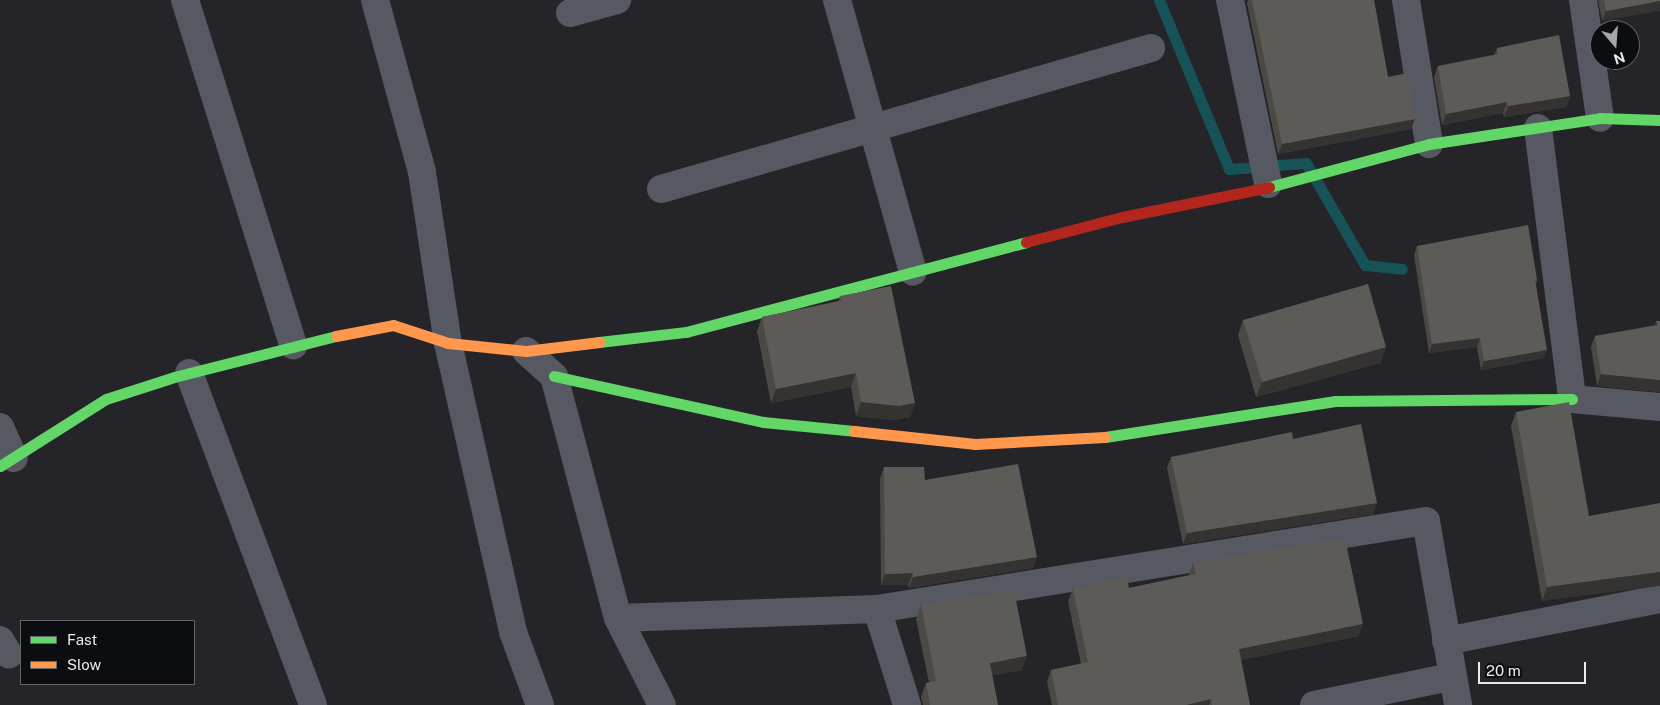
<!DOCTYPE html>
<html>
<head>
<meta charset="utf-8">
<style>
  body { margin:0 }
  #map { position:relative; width:1660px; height:705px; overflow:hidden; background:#242429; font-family:"Public Sans",sans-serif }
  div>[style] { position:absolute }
  .stream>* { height:11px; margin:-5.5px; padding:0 5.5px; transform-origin:5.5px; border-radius:5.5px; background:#175256 }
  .street>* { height:28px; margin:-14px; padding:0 14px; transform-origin:14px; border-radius:14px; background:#565962 }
  .fast>* { height:11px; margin:-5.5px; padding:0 5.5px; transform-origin:5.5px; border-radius:5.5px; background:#63d668 }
  .slow>* { height:11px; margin:-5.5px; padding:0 5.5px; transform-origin:5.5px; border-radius:5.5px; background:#ff974d }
  .jam>* { height:11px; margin:-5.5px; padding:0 5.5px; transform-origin:5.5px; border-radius:5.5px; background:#b3261e }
  .wall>* { inset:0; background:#4c4945 }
  .shaded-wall>* { inset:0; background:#353332 }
  .building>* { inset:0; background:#5d5b57 }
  span { translate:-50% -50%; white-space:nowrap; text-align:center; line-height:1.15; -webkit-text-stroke:4px #0c0d10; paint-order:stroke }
  .legend { position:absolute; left:20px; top:620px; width:175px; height:65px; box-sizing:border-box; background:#0c0d10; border:1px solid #65666a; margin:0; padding:6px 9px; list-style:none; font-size:15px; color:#ebecf1 }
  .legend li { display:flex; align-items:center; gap:10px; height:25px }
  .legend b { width:25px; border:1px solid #65666a }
  .north { position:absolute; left:1590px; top:20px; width:50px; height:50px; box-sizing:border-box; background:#0c0d10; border:1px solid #65666a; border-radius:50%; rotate:162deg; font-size:14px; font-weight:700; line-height:20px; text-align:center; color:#ebecf1 }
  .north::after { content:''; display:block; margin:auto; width:18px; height:22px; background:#a5a6ab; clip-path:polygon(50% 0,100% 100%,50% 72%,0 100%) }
  .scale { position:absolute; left:1478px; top:662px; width:108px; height:22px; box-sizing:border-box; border:2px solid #ebecf1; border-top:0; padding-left:6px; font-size:15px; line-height:18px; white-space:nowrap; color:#ebecf1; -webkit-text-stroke:4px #0c0d10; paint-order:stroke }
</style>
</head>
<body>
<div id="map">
  <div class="stream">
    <i style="left:1159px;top:0;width:183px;rotate:67.5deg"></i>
    <i style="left:1229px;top:169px;width:77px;rotate:-4.5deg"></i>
    <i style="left:1306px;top:163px;width:118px;rotate:60deg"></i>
    <i style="left:1365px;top:265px;width:37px;rotate:6deg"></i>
  </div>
  <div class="street">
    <i style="left:185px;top:0;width:362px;rotate:72.6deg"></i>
    <i style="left:375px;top:0;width:178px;rotate:74.7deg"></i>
    <i style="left:422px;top:172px;width:173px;rotate:81.4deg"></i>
    <i style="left:448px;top:343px;width:296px;rotate:77.3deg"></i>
    <i style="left:513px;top:632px;width:78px;rotate:69.7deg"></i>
    <i style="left:837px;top:0;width:282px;rotate:74.4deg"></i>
    <i style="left:1230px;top:0;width:188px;rotate:78.3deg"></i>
    <i style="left:1406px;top:0;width:146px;rotate:80.9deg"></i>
    <i style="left:1583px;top:0;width:119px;rotate:81.8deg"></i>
    <i style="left:570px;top:13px;width:49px;rotate:-15.5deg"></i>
    <i style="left:1538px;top:128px;width:273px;rotate:82.8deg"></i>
    <i style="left:1572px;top:399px;width:88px;rotate:5.2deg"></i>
    <i style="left:661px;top:189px;width:510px;rotate:-16.05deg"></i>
    <i style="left:526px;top:351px;width:38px;rotate:42deg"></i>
    <i style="left:554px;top:376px;width:250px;rotate:75.2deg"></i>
    <i style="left:618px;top:618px;width:97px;rotate:63.2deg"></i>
    <i style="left:189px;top:373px;width:354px;rotate:69.5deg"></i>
    <i style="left:0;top:427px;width:34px;rotate:66deg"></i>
    <i style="left:877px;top:609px;width:101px;rotate:72.6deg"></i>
    <i style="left:618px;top:618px;width:259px;rotate:-2deg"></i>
    <i style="left:877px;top:609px;width:556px;rotate:-9.11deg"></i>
    <i style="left:1426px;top:521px;width:187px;rotate:80.1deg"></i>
    <i style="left:0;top:640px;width:17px;rotate:59deg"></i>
    <i style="left:1446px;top:641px;width:218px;rotate:-11.1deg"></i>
    <i style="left:1314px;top:705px;width:140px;rotate:-11.6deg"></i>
  </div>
  <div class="fast">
    <i style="left:1269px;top:187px;width:166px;rotate:-15deg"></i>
    <i style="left:1429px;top:144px;width:173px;rotate:-8.6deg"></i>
    <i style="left:1600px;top:118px;width:60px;rotate:1.9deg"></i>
    <i style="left:599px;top:342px;width:88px;rotate:-6.6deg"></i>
    <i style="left:686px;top:332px;width:352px;rotate:-14.8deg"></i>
    <i style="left:554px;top:376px;width:214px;rotate:12.4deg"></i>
    <i style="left:763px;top:422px;width:91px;rotate:5.6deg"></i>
    <i style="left:1105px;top:437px;width:233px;rotate:-8.9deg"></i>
    <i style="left:1335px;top:401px;width:237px;rotate:-0.5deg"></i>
    <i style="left:0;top:466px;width:125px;rotate:-32.3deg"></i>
    <i style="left:106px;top:399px;width:71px;rotate:-17.9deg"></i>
    <i style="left:174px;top:377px;width:167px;rotate:-14.2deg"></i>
  </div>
  <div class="slow">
    <i style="left:336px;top:336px;width:58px;rotate:-10.9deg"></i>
    <i style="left:393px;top:325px;width:58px;rotate:18.1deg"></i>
    <i style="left:448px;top:343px;width:78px;rotate:5.9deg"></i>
    <i style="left:526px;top:351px;width:74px;rotate:-7deg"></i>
    <i style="left:854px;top:431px;width:122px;rotate:6.1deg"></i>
    <i style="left:975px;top:444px;width:130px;rotate:-3.1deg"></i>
  </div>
  <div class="jam">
    <i style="left:1026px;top:242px;width:99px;rotate:-14.6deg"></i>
    <i style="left:1122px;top:217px;width:150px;rotate:-11.5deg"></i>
  </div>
  <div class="wall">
    <i style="clip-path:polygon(1248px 0,1374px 0,1388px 77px,1411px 129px,1278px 154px,1247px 3px)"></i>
    <i style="clip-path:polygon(1598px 0,1660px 0,1602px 21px)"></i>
    <i style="clip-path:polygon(1497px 48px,1570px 96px,1566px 107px,1504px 117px,1503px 113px,1442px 125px,1434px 77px,1438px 66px,1494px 55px)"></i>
    <i style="clip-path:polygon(1417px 246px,1537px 279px,1536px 285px,1544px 358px,1481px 370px,1477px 347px,1429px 353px,1414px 255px)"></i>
    <i style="clip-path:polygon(840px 296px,915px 403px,910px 417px,894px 420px,856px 416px,851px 387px,771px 403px,757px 331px,762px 317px,838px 301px)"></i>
    <i style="clip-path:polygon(1243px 320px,1386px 347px,1380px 363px,1256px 397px,1238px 335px)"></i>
    <i style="clip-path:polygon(1656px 321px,1660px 392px,1597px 386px,1591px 347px,1595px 336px,1655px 326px)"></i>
    <i style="clip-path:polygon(1516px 412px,1589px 516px,1542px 601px,1511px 426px)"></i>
    <i style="clip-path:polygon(1293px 439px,1377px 503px,1373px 514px,1183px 544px,1167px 468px,1171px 457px)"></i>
    <i style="clip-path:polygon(884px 467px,925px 480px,1037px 557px,1033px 568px,909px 588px,908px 585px,881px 585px,880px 479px)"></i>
    <i style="clip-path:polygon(1193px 563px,1359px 636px,1241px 660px,1250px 705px,1052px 705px,1047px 682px,1051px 670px,1081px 664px,1068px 601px,1073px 589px,1129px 588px,1189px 575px)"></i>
    <i style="clip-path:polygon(921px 605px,1022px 670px,992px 675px,998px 705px,923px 705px,921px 697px,926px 683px,929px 683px,916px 619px)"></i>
  </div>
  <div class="shaded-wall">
    <i style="clip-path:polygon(1660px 1px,1660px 11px,1602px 21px,1606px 11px)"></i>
    <i style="clip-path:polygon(1570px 96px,1566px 107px,1504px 117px,1508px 106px)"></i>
    <i style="clip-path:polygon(1507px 102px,1503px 113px,1442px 125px,1446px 114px)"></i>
    <i style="clip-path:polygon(1415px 119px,1411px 129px,1278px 154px,1282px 144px)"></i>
    <i style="clip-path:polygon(1480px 338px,1477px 347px,1429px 353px,1432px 344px)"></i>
    <i style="clip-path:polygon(1386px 347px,1380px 363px,1256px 397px,1262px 382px)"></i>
    <i style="clip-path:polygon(1547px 350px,1544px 358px,1481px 370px,1484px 361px)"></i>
    <i style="clip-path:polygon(856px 373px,851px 387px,771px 403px,776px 389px)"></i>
    <i style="clip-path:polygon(1601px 374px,1660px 380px,1660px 392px,1597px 386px)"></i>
    <i style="clip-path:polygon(861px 402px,915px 403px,910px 417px,894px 420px,856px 416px)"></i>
    <i style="clip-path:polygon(1377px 503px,1373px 514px,1183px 544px,1187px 533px)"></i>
    <i style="clip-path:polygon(1037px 557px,1033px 568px,909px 588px,913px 577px)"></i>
    <i style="clip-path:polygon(1660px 572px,1660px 586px,1542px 601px,1547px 587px)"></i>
    <i style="clip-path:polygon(913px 573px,908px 585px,881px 585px,885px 574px)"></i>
    <i style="clip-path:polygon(1363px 624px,1359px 636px,1235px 661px,1239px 649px)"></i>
    <i style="clip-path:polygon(1027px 656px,1022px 670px,985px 677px,990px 663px)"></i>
    <i style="clip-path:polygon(1211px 699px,1209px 705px,1186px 705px)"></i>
  </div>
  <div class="building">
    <i style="clip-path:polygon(1252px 0,1374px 0,1388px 77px,1407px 73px,1415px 119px,1282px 144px)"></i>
    <i style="clip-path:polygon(1604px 0,1660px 0,1660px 1px,1606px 11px)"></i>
    <i style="clip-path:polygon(1559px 35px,1570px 96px,1508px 106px,1507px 102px,1446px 114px,1438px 66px,1498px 54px,1497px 48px)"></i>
    <i style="clip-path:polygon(1528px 225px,1537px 279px,1535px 280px,1547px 350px,1484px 361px,1480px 338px,1432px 344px,1417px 246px)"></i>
    <i style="clip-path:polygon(1368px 284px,1386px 347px,1262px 382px,1243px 320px)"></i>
    <i style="clip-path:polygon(891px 286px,915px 403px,899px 406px,861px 402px,856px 373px,776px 389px,762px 317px,841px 301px,840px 296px)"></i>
    <i style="clip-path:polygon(1656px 321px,1660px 321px,1660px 380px,1601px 374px,1595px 336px,1657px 325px)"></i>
    <i style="clip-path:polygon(1569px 402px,1589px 516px,1660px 503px,1660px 572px,1547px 587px,1516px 412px)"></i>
    <i style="clip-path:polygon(1361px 424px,1377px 503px,1187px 533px,1171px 457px,1292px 432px,1293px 439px)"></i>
    <i style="clip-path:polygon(1018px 464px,1037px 557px,913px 577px,913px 573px,885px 574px,884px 467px,924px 467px,925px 480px)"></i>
    <i style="clip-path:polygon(1345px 538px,1363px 624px,1239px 649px,1250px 705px,1212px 705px,1211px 699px,1186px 705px,1058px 705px,1051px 670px,1088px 662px,1073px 589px,1127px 577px,1129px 588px,1196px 574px,1193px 563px)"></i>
    <i style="clip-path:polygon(1014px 590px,1027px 656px,990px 663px,998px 705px,930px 705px,926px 683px,936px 681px,921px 605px)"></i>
  </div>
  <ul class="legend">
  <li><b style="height:6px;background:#63d668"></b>Fast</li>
  <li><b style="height:6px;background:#ff974d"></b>Slow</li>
  </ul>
  <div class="north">N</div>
  <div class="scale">20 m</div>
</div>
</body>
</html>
